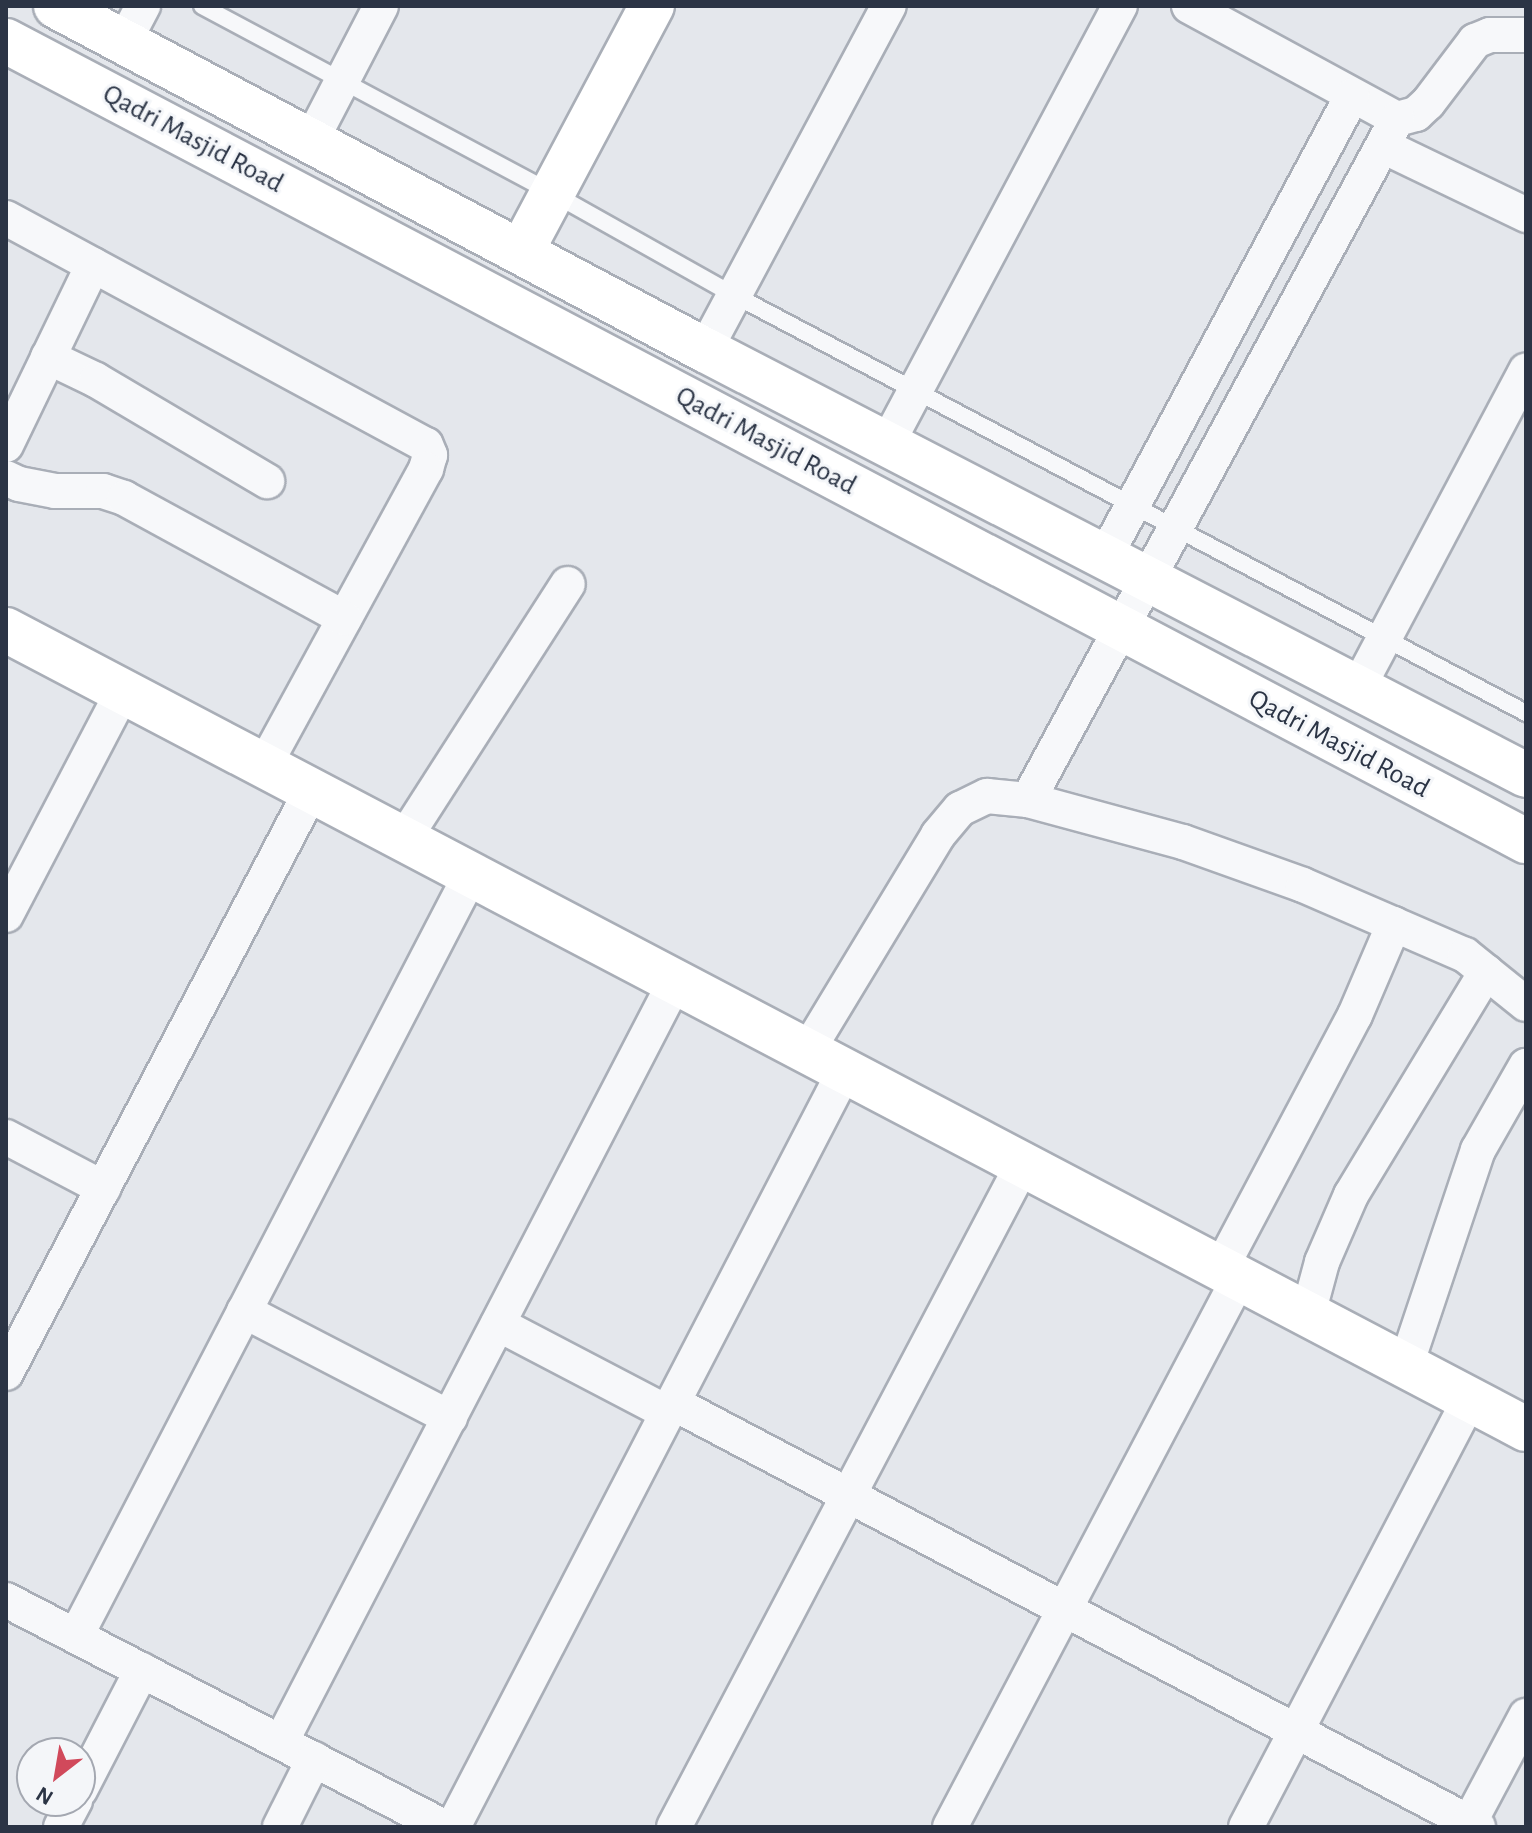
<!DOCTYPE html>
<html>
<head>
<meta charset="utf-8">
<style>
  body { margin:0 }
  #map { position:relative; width:1532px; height:1833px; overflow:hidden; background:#e4e7ec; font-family:"Alegreya Sans",sans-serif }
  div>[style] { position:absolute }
  .roads { filter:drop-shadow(2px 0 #a9aeb7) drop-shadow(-2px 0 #a9aeb7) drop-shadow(0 2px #a9aeb7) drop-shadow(0 -2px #a9aeb7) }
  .lane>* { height:16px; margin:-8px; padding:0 8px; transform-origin:8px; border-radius:8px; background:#f7f8fa }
  .street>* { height:34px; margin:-17px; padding:0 17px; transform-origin:17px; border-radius:17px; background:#f7f8fa }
  .secondary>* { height:44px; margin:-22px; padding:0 22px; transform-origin:22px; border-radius:22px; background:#fff }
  span { translate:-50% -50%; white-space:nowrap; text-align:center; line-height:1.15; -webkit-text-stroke:6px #f4f6f9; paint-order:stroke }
  .street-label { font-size:28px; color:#2b3445 }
  .frame { position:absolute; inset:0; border:8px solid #2b3445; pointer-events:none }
  .north { position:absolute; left:16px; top:1737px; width:80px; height:80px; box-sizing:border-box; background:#f4f6f9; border:2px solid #a4a8b1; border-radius:50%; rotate:211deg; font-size:22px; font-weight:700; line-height:32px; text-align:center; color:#2b3445 }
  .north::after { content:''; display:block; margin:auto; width:28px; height:36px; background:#d1495b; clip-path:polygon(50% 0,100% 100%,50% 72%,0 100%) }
</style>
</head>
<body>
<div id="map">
  <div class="roads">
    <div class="lane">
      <i style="left:202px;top:6px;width:397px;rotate:28.1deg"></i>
      <i style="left:552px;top:193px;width:209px;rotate:29.3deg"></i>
      <i style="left:734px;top:295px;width:896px;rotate:27.82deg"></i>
    </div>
    <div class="street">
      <i style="left:1189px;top:6px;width:237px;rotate:28.5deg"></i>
      <i style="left:1397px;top:119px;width:20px;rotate:-15deg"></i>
      <i style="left:1416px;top:114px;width:16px;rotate:-43deg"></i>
      <i style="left:1428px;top:103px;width:78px;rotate:-52.8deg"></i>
      <i style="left:1475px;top:41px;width:16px;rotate:-22deg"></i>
      <i style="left:1490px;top:35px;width:36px"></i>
      <i style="left:124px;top:42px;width:41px;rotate:-62.2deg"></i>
      <i style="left:311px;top:141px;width:152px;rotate:-62.6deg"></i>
      <i style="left:1385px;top:147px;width:157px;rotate:25.7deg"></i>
      <i style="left:6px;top:218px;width:477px;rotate:28.4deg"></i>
      <i style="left:426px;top:445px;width:11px;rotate:68deg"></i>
      <i style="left:430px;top:455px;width:15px;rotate:106deg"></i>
      <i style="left:426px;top:469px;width:338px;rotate:118.6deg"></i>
      <i style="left:705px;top:350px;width:390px;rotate:-61.9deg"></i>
      <i style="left:48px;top:357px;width:53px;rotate:25.6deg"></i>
      <i style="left:96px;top:380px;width:199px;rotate:30.6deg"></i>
      <i style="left:888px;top:442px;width:494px;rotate:-62deg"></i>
      <i style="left:6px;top:445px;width:200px;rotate:-64.2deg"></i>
      <i style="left:6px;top:478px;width:14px;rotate:25deg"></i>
      <i style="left:19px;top:484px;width:37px;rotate:11deg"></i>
      <i style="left:55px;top:491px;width:48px"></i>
      <i style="left:103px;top:491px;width:22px;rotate:18deg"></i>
      <i style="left:124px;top:498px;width:251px;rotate:28.6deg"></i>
      <i style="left:1106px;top:555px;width:521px;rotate:-61.81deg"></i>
      <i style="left:1359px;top:686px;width:357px;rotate:-62.1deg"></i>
      <i style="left:1028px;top:800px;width:775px;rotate:-61.55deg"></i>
      <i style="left:404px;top:839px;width:303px;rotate:-57.3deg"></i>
      <i style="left:6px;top:915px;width:253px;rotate:-62.4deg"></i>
      <i style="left:808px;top:1050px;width:251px;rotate:-58.8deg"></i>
      <i style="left:938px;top:835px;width:34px;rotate:-50deg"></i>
      <i style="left:960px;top:809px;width:30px;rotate:-26deg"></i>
      <i style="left:987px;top:796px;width:41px;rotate:5.6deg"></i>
      <i style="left:1028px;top:800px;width:161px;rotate:15.2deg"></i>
      <i style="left:1183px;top:842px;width:127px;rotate:19.7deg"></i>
      <i style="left:1303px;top:885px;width:176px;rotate:23.4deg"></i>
      <i style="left:1465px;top:955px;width:78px;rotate:38.8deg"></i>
      <i style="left:6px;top:1137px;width:110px;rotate:27.7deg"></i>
      <i style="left:1221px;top:1268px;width:286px;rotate:-62.1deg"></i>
      <i style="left:1355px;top:1015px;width:99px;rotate:-66.8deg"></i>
      <i style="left:244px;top:1311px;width:232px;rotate:27.4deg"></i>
      <i style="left:1308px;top:1314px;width:54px;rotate:-74.9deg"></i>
      <i style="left:1322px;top:1262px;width:73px;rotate:-66.6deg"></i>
      <i style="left:1351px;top:1195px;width:261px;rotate:-58.8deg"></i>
      <i style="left:498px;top:1324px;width:192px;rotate:27.6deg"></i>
      <i style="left:1406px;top:1365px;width:227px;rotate:-71.5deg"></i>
      <i style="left:1478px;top:1150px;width:97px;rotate:-60.3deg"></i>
      <i style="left:6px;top:1373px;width:657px;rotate:-62.34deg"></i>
      <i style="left:673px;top:1403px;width:910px;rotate:27.78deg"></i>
      <i style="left:6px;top:1600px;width:493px;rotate:27.4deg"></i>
      <i style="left:76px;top:1636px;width:858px;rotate:-62.6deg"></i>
      <i style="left:281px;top:1742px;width:856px;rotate:-62.6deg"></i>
      <i style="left:80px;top:1790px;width:135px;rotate:-62.7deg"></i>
      <i style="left:61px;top:1827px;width:30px;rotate:-62deg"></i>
      <i style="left:280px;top:1827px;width:76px;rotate:-63.4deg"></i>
      <i style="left:453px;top:1827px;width:852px;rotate:-62.62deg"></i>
      <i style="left:674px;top:1827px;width:749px;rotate:-62.24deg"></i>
      <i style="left:950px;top:1827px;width:620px;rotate:-62.24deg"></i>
      <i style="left:1246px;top:1827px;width:483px;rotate:-62.4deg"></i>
      <i style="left:1467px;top:1827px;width:126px;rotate:-62deg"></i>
    </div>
    <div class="secondary">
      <i style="left:56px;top:6px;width:735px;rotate:27.93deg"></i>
      <i style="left:705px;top:350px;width:924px;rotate:27.37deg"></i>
      <i style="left:6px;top:41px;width:1718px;rotate:27.76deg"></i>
      <i style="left:521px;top:252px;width:279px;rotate:-62deg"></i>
      <i style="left:6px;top:630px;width:1717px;rotate:27.73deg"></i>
    </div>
  </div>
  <div class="street-label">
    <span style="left:193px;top:139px;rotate:28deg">Qadri Masjid Road</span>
    <span style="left:766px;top:441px;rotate:28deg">Qadri Masjid Road</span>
    <span style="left:1339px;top:744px;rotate:28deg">Qadri Masjid Road</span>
  </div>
  <div class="frame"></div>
  <div class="north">N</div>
</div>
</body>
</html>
